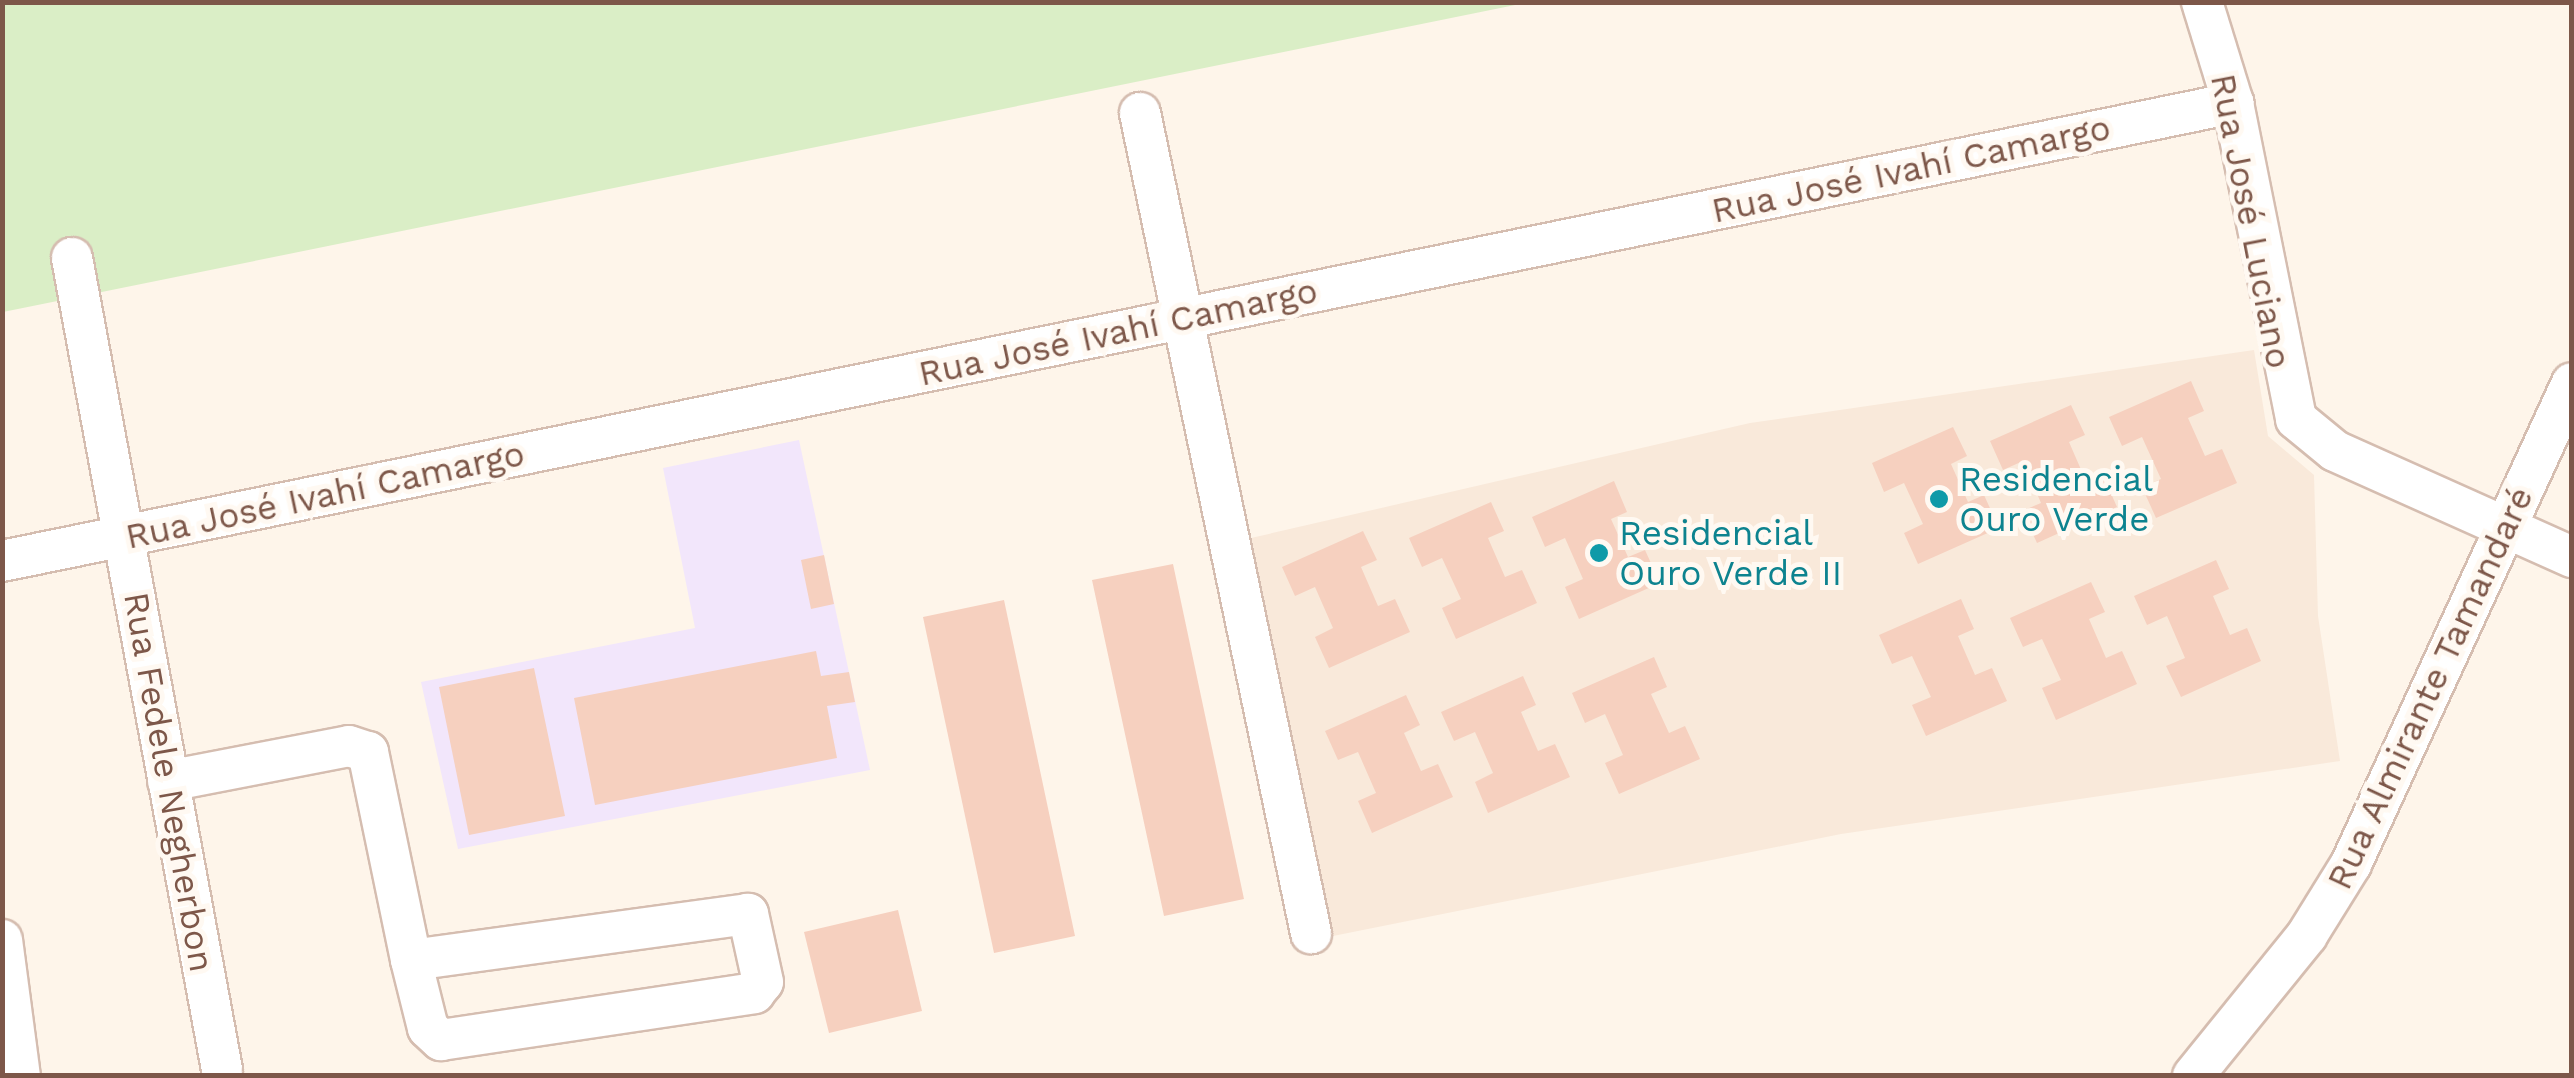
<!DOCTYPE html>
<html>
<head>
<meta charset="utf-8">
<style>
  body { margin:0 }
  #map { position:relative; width:2574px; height:1078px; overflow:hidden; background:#fef5ea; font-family:"Work Sans",sans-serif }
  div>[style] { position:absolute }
  .residential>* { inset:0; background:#f9e9da }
  .education>* { inset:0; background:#f2e6fb }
  .green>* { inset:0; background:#daeec6 }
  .building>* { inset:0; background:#f6d0bf }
  .roads { filter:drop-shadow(2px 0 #d5bdb0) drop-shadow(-2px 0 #d5bdb0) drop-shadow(0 2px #d5bdb0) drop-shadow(0 -2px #d5bdb0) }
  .street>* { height:40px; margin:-20px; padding:0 20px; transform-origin:20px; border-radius:20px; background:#fff }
  .dots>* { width:28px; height:28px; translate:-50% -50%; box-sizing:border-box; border:5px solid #fff9f2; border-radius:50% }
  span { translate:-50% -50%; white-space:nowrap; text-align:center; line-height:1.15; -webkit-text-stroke:10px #fff9f2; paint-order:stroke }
  .street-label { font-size:35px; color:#7d5749 }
  .culture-label { font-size:35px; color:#0d838f }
  .left { translate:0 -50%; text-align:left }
  .frame { position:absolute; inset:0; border:5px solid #7d5749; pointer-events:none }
</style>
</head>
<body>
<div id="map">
  <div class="residential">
    <i style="clip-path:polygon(2254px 350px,2268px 436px,2314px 475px,2318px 616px,2340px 761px,1841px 834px,1333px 936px,1251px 538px,1750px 423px)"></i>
  </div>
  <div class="education">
    <i style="clip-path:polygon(799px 440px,870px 770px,458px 849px,421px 682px,695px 628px,663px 468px)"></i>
  </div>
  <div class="green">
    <i style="clip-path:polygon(3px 3px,1525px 3px,3px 312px)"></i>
  </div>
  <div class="building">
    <i style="clip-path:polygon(2191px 381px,2204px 411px,2188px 418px,2205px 456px,2222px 449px,2237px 483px,2156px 518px,2142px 487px,2161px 479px,2142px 437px,2122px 446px,2109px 417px)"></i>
    <i style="clip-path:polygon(2071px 405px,2085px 435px,2069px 442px,2086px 481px,2102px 473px,2117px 507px,2037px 543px,2022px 511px,2041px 503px,2023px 461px,2003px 470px,1990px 441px)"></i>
    <i style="clip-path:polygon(1953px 427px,1967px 456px,1951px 464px,1968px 502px,1984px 495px,1999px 528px,1918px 564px,1904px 533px,1923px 524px,1904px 483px,1884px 492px,1872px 463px)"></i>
    <i style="clip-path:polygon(1614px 481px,1627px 512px,1611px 519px,1628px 557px,1645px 550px,1660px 583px,1579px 619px,1565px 587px,1583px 579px,1565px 538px,1545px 547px,1532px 517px)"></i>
    <i style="clip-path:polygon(1491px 502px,1504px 531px,1488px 538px,1505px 577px,1522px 570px,1537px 603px,1456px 639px,1442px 608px,1461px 599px,1442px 558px,1422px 567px,1409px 538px)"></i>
    <i style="clip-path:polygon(1363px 531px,1377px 560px,1361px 567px,1378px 606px,1395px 599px,1410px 632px,1329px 668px,1315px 637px,1333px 628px,1315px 587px,1295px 596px,1282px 567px)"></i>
    <i style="clip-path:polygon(824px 555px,834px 604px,811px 609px,801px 560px)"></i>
    <i style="clip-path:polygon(2216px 560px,2229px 589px,2213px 596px,2230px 635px,2247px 628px,2261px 661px,2181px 697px,2166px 666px,2185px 658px,2167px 616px,2147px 625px,2134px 596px)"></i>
    <i style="clip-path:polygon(1173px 564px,1244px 899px,1164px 916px,1092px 580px)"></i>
    <i style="clip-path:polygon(2091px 582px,2105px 612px,2089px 619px,2106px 658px,2122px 651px,2137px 684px,2056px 720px,2042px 688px,2061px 680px,2042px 639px,2023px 647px,2010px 618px)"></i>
    <i style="clip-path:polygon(1961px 599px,1974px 629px,1958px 636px,1975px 675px,1992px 668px,2007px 701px,1926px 736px,1912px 705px,1931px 697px,1912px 656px,1892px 664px,1879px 635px)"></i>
    <i style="clip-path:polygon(1004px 600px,1075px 936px,994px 953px,923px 617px)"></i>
    <i style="clip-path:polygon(816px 651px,821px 676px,849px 672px,855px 702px,827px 706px,837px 758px,595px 805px,574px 698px)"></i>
    <i style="clip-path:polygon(1654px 657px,1667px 687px,1651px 694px,1669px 733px,1685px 726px,1700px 759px,1619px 794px,1605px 763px,1623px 755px,1605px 714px,1585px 723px,1572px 693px)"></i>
    <i style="clip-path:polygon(534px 668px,565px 816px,469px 835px,439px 687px)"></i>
    <i style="clip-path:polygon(1523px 676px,1536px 705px,1521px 712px,1538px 751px,1555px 744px,1570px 777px,1488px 813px,1475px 782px,1493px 773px,1475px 732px,1454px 741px,1441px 712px)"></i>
    <i style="clip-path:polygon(1406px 695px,1420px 725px,1404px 733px,1421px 771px,1438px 764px,1453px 797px,1372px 833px,1358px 801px,1376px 793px,1358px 752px,1338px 760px,1325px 731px)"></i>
    <i style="clip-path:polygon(898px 910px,922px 1011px,829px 1033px,804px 932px)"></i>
  </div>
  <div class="roads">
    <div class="street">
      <i style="left:2202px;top:2px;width:106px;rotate:72.9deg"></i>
      <i style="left:2233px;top:103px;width:322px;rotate:78.7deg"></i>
      <i style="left:2296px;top:419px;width:50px;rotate:39.4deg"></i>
      <i style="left:2335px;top:451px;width:260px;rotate:24.1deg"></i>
      <i style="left:1140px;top:113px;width:838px;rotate:78.22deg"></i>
      <i style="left:72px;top:258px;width:826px;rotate:79.53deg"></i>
      <i style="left:2px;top:561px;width:2278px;rotate:-11.6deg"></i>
      <i style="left:168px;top:781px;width:184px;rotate:-10.9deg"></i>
      <i style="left:349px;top:746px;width:20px;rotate:18deg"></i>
      <i style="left:368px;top:752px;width:212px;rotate:78.3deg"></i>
      <i style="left:411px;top:960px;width:70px;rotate:76deg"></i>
      <i style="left:428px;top:1028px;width:18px;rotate:43deg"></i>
      <i style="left:441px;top:1040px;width:317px;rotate:-8.5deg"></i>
      <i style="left:754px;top:993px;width:14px;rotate:-51deg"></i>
      <i style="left:763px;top:982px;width:70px;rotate:-102.4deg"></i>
      <i style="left:748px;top:914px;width:340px;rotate:172.2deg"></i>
      <i style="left:2px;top:940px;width:137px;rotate:82.5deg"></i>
      <i style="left:2193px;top:1076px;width:181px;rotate:-51deg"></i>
      <i style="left:2307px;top:935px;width:84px;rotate:-58.2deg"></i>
      <i style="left:2351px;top:864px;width:529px;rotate:-65.32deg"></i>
    </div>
  </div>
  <div class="dots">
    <i style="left:1939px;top:499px;background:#0f9aa8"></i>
    <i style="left:1599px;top:553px;background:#0f9aa8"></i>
  </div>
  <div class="street-label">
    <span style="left:1911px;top:169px;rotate:-12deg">Rua José Ivahí Camargo</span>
    <span style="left:2251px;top:221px;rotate:79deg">Rua José Luciano</span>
    <span style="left:1118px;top:332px;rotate:-12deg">Rua José Ivahí Camargo</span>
    <span style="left:325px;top:495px;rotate:-12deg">Rua José Ivahí Camargo</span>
    <span style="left:2430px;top:688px;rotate:-65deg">Rua Almirante Tamandaré</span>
    <span style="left:169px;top:782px;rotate:80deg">Rua Fedele Negherbon</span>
  </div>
  <div class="culture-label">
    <span class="left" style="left:1959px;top:499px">Residencial<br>Ouro Verde</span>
    <span class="left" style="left:1619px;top:553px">Residencial<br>Ouro Verde II</span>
  </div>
  <div class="frame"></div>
</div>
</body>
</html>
